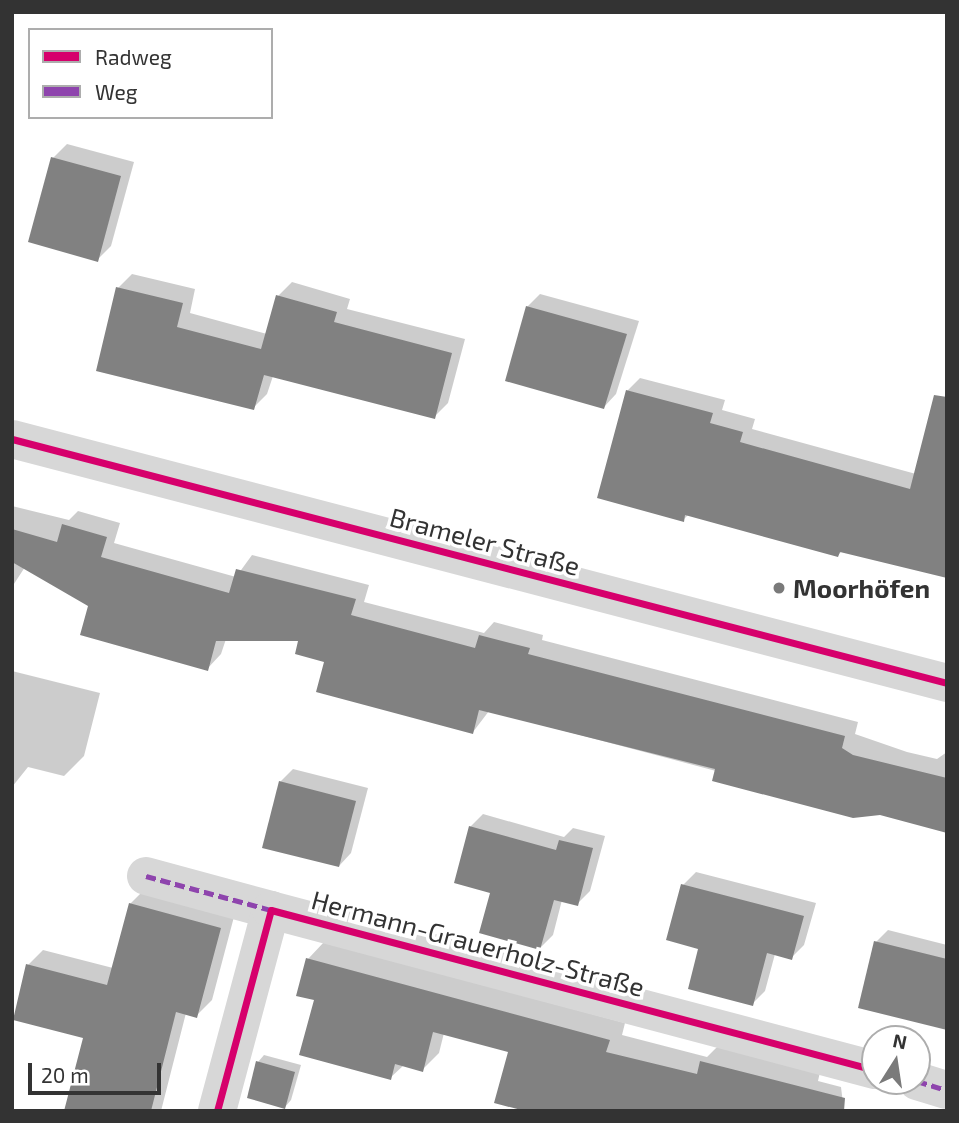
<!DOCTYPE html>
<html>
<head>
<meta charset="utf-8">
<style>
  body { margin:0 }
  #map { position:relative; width:959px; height:1123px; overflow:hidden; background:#fff; font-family:"Exo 2",sans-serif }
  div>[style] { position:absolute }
  .shadow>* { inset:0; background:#0003 }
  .building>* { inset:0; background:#818181 }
  .minor>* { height:38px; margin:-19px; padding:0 19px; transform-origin:19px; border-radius:19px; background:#d7d7d7 }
  .quiet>* { height:5px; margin-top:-2.5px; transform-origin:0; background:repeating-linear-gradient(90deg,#8e44ad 0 10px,transparent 0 15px) }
  .cycleway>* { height:7px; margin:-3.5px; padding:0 3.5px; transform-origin:3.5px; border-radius:3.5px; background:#d6006c }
  .dots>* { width:19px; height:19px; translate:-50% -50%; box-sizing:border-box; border:4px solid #fff; border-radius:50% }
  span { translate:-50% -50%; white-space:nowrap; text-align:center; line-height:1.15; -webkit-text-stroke:7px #fff; paint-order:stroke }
  .street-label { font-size:26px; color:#333 }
  .poi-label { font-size:26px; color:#333; font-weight:700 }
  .left { translate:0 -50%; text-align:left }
  .frame { position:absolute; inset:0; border:14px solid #333; pointer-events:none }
  .legend { position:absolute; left:28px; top:28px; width:245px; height:91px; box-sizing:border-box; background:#fff; border:2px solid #adadad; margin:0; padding:9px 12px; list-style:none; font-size:21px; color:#333 }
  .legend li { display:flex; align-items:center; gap:14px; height:35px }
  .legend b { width:35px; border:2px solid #adadad }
  .north { position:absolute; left:861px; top:1025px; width:70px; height:70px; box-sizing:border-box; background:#fff; border:2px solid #adadad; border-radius:50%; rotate:12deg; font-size:19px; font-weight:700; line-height:28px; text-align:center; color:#333 }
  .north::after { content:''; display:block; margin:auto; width:24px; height:32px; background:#7a7a7a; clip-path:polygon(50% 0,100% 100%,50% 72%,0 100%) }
  .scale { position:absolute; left:28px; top:1063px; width:133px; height:32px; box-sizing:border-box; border:4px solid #333; border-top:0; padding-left:9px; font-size:21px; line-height:24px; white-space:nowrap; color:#333; -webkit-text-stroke:5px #fff; paint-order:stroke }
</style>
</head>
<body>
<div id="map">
  <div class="shadow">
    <i style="clip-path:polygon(67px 144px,134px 162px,111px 246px,97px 260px,53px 158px)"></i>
    <i style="clip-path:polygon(132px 274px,195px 289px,190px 313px,267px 334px,278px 296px,292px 282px,350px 299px,347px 309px,465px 339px,448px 403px,434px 417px,273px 376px,267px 394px,253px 408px,118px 288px)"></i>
    <i style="clip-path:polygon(540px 294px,639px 321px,616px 394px,604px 407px,527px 307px)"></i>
    <i style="clip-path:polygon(640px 378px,725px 400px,722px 410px,755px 419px,752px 429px,916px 474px,947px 571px,842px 551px,838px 555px,689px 514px,683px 520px,627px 391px)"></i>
    <i style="clip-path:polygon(12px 506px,69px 520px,78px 511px,120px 523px,114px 543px,236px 577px,252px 555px,369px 585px,364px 602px,484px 633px,494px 622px,543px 635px,542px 640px,858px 722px,855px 734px,907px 752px,937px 759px,947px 752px,947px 832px,489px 711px,473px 732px,326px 661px,301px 639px,226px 639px,221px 654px,207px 669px,25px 567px,12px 587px)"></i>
    <i style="clip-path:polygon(12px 671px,100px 693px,84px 756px,64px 776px,28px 767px,12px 787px)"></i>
    <i style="clip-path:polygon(293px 769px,368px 788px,351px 853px,339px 866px,280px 782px)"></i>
    <i style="clip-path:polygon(483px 814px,564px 837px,573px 828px,605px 836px,590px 891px,577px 904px,562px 900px,553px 935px,540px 948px,492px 892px,470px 827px)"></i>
    <i style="clip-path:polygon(696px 872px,816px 903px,804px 945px,791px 958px,775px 954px,765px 991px,752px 1004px,701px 948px,683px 885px)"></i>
    <i style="clip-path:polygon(146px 888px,235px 913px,212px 1000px,196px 1016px,186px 1013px,161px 1111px,66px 1111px,85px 1037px,28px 965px,43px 950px,113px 968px,130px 904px)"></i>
    <i style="clip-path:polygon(888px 930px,947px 945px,947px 1024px,876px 942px)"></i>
    <i style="clip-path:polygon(324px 942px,625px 1023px,622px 1035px,707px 1057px,718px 1046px,820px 1072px,818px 1081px,841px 1087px,844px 1111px,617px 1111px,510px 1051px,444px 1033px,439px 1053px,422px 1070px,404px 1065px,390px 1078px,316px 999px,308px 959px)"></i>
    <i style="clip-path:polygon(264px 1055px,301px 1065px,291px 1100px,285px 1107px,258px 1062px)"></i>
  </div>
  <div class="building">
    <i style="clip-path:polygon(51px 157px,121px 176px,98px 262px,28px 242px)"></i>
    <i style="clip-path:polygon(116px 287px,183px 303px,177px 327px,261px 349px,276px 295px,337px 312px,334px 322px,452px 353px,435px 419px,264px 375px,254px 410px,96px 371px)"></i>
    <i style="clip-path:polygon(526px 306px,627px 334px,604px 409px,505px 381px)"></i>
    <i style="clip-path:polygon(626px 390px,713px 413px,710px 423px,743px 432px,740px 442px,910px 489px,934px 395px,947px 397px,947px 578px,840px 552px,838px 557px,685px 515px,684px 522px,597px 498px)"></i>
    <i style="clip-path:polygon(62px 524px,107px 537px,101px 557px,229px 593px,236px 569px,356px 599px,351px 615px,475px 648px,479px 635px,530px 648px,528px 654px,845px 736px,842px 748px,853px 755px,947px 778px,947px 833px,880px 815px,853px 818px,712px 781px,715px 769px,479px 710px,473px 734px,316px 692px,324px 662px,295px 654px,298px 641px,216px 641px,208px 671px,80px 635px,88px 606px,12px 562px,12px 529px,57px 542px)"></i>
    <i style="clip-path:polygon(279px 781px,356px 801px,339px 867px,262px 848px)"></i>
    <i style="clip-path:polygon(469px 826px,556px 850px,559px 840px,593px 848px,578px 906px,554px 900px,540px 950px,479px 933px,490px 893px,454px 883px)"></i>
    <i style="clip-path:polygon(681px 884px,804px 916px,792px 960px,767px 953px,753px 1006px,688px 989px,698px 949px,666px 940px)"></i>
    <i style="clip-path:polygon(129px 903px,221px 928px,197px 1018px,176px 1012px,151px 1111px,64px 1111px,83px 1038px,13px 1020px,26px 964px,107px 985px)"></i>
    <i style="clip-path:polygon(874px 941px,947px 959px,947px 1030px,858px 1008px)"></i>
    <i style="clip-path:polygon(306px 958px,610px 1040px,606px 1052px,697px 1074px,700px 1061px,845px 1098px,844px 1111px,525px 1111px,494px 1103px,508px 1052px,433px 1032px,423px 1072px,395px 1064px,391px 1080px,299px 1055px,314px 1000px,296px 996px)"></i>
    <i style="clip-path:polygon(256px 1061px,295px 1072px,285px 1109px,247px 1098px)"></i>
  </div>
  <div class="minor">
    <i style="left:12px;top:439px;width:966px;rotate:14.63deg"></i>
    <i style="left:146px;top:876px;width:130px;rotate:15.2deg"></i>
    <i style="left:917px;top:1081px;width:31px;rotate:17deg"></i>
    <i style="left:217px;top:1111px;width:208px;rotate:-75deg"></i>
    <i style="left:271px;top:910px;width:625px;rotate:14.84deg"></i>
  </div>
  <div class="quiet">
    <i style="left:146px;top:876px;width:130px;rotate:15.2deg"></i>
    <i style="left:917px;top:1081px;width:31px;rotate:17deg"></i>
  </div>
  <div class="cycleway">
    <i style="left:12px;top:439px;width:966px;rotate:14.63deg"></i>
    <i style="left:217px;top:1111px;width:208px;rotate:-75deg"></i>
    <i style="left:271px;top:910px;width:625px;rotate:14.84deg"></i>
  </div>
  <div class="dots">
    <i style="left:779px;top:588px;background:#7a7a7a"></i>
  </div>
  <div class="street-label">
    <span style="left:485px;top:541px;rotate:15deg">Brameler Straße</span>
    <span style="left:478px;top:943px;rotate:15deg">Hermann-Grauerholz-Straße</span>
  </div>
  <div class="poi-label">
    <span class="left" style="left:793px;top:588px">Moorhöfen</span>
  </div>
  <div class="frame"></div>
  <ul class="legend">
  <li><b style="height:9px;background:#d6006c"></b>Radweg</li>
  <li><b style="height:9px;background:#8e44ad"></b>Weg</li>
  </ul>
  <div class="north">N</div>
  <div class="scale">20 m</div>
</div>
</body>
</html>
